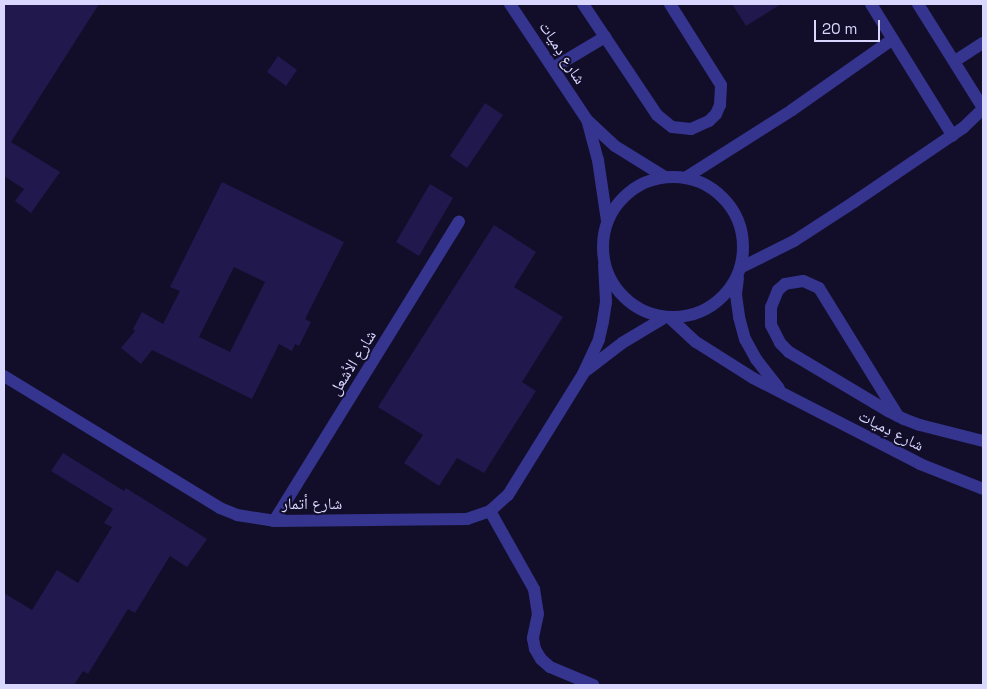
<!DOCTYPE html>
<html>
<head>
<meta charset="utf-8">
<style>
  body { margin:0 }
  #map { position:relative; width:987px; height:689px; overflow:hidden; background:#120e2a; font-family:"Space Grotesk","Noto Naskh Arabic",sans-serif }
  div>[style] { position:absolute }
  .building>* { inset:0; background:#21184d }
  .minor>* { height:12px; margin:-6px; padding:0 6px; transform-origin:6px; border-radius:6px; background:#35348e }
  .minor>.ring { margin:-6px; padding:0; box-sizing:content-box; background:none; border:12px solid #35348e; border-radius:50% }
  span { translate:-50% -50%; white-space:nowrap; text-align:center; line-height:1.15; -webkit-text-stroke:4px #120e2a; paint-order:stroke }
  .street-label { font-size:16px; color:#dad7ff }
  .frame { position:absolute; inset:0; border:5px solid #dad7ff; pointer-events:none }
  .scale { position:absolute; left:814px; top:20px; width:66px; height:22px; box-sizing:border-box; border:2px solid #dad7ff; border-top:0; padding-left:6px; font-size:15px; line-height:18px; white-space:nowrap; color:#dad7ff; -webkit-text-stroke:4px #120e2a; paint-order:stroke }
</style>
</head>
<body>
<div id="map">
  <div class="building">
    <i style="clip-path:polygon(4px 4px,99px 4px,11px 142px,60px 172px,31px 213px,15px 201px,24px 189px,4px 176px)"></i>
    <i style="clip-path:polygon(732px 4px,781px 4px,746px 26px)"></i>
    <i style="clip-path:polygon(278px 56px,297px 70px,286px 86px,267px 72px)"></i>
    <i style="clip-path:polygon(485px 103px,503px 115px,467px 168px,450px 156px)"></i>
    <i style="clip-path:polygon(evenodd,222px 182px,344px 242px,305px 319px,311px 322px,299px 346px,295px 344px,292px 351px,279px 344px,252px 399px,152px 350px,141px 364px,121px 348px,135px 331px,133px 329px,142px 312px,163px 324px,180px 291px,170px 287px,222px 182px,234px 267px,265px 282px,230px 352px,199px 337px,234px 267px)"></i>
    <i style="clip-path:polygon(430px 184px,453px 198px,419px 256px,396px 242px)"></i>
    <i style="clip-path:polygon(494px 225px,536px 252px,514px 287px,563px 317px,522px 382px,536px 391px,484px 473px,457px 458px,439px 486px,404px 463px,423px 435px,378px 407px)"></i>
    <i style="clip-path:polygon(63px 453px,124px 491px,126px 488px,207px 539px,187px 567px,170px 556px,135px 613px,128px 609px,88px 674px,83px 671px,74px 685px,4px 685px,4px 593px,32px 610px,57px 570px,78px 583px,112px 527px,104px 523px,113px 509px,51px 471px)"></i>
  </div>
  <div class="minor">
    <i style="left:510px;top:4px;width:139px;rotate:56.4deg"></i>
    <i style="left:587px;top:120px;width:38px;rotate:43deg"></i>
    <i style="left:615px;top:146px;width:59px;rotate:31.8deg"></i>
    <i style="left:583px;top:4px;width:133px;rotate:56.3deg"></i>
    <i style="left:657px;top:115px;width:19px;rotate:39deg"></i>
    <i style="left:672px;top:127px;width:19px;rotate:6deg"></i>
    <i style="left:691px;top:129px;width:20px;rotate:-24deg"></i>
    <i style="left:709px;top:121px;width:10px;rotate:-45deg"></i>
    <i style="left:716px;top:114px;width:10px;rotate:-66deg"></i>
    <i style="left:720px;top:105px;width:20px;rotate:-87deg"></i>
    <i style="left:721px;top:85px;width:96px;rotate:-122.2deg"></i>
    <i style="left:871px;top:4px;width:155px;rotate:58.2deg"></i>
    <i style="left:918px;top:4px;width:123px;rotate:58deg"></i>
    <i style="left:955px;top:61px;width:33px;rotate:-33deg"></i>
    <i style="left:553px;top:68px;width:61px;rotate:-30.8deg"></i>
    <i style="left:588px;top:123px;width:38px;rotate:75deg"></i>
    <i style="left:598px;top:160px;width:62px;rotate:81.6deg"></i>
    <i class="ring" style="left:603px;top:177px;width:128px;height:128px"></i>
    <i style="left:685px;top:178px;width:127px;rotate:-32.4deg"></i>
    <i style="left:792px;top:110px;width:123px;rotate:-35.1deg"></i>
    <i style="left:740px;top:268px;width:60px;rotate:-26.6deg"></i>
    <i style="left:794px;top:241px;width:72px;rotate:-33deg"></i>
    <i style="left:854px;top:202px;width:132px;rotate:-34.2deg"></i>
    <i style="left:963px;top:128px;width:28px;rotate:-44deg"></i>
    <i style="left:738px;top:278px;width:17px;rotate:97deg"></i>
    <i style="left:736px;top:295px;width:22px;rotate:82deg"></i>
    <i style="left:739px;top:317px;width:23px;rotate:75deg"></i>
    <i style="left:745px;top:339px;width:23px;rotate:61deg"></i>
    <i style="left:756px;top:359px;width:37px;rotate:52deg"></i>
    <i style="left:670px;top:318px;width:35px;rotate:43deg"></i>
    <i style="left:696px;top:342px;width:67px;rotate:32.3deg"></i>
    <i style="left:753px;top:378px;width:188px;rotate:27.2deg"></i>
    <i style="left:920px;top:464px;width:68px;rotate:21.6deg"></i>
    <i style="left:587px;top:370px;width:44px;rotate:-37.6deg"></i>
    <i style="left:622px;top:343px;width:49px;rotate:-30.8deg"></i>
    <i style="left:4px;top:376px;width:253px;rotate:31.4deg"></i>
    <i style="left:220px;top:508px;width:18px;rotate:22deg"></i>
    <i style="left:237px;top:515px;width:37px;rotate:9deg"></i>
    <i style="left:274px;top:521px;width:193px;rotate:-0.6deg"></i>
    <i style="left:467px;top:519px;width:24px;rotate:-19deg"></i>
    <i style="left:490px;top:511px;width:24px;rotate:-42deg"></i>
    <i style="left:508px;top:495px;width:142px;rotate:-58.2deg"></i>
    <i style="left:583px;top:374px;width:38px;rotate:-65deg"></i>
    <i style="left:599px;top:339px;width:18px;rotate:-77deg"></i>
    <i style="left:603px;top:321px;width:19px;rotate:-81deg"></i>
    <i style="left:606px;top:302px;width:37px;rotate:-93deg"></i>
    <i style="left:898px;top:416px;width:150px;rotate:-121.7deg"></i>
    <i style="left:819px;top:288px;width:17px;rotate:-156deg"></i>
    <i style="left:803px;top:281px;width:18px;rotate:171deg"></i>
    <i style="left:785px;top:284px;width:9px;rotate:139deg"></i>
    <i style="left:778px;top:290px;width:18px;rotate:112deg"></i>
    <i style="left:771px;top:307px;width:18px;rotate:90deg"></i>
    <i style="left:771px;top:325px;width:20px;rotate:63deg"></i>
    <i style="left:780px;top:343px;width:13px;rotate:45deg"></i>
    <i style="left:789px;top:352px;width:115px;rotate:30.8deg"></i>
    <i style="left:888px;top:411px;width:18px;rotate:27deg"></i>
    <i style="left:904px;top:419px;width:17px;rotate:21deg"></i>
    <i style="left:920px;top:425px;width:65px;rotate:14.3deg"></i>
    <i style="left:490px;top:511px;width:90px;rotate:60.6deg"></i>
    <i style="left:534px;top:589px;width:25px;rotate:81deg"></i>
    <i style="left:538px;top:614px;width:25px;rotate:102deg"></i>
    <i style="left:533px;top:638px;width:11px;rotate:80deg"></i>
    <i style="left:535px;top:649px;width:12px;rotate:59deg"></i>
    <i style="left:541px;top:659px;width:12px;rotate:42deg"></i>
    <i style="left:550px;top:667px;width:47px;rotate:22.7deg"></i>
    <i style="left:274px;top:521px;width:352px;rotate:-58.3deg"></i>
  </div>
  <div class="street-label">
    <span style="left:562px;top:53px;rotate:57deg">شارع دِميات</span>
    <span style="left:353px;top:363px;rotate:-58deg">شارع الأشعل</span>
    <span style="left:891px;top:431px;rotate:27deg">شارع دِميات</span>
    <span style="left:312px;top:504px">شارع أتمار</span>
  </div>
  <div class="frame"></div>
  <div class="scale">20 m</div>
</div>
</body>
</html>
